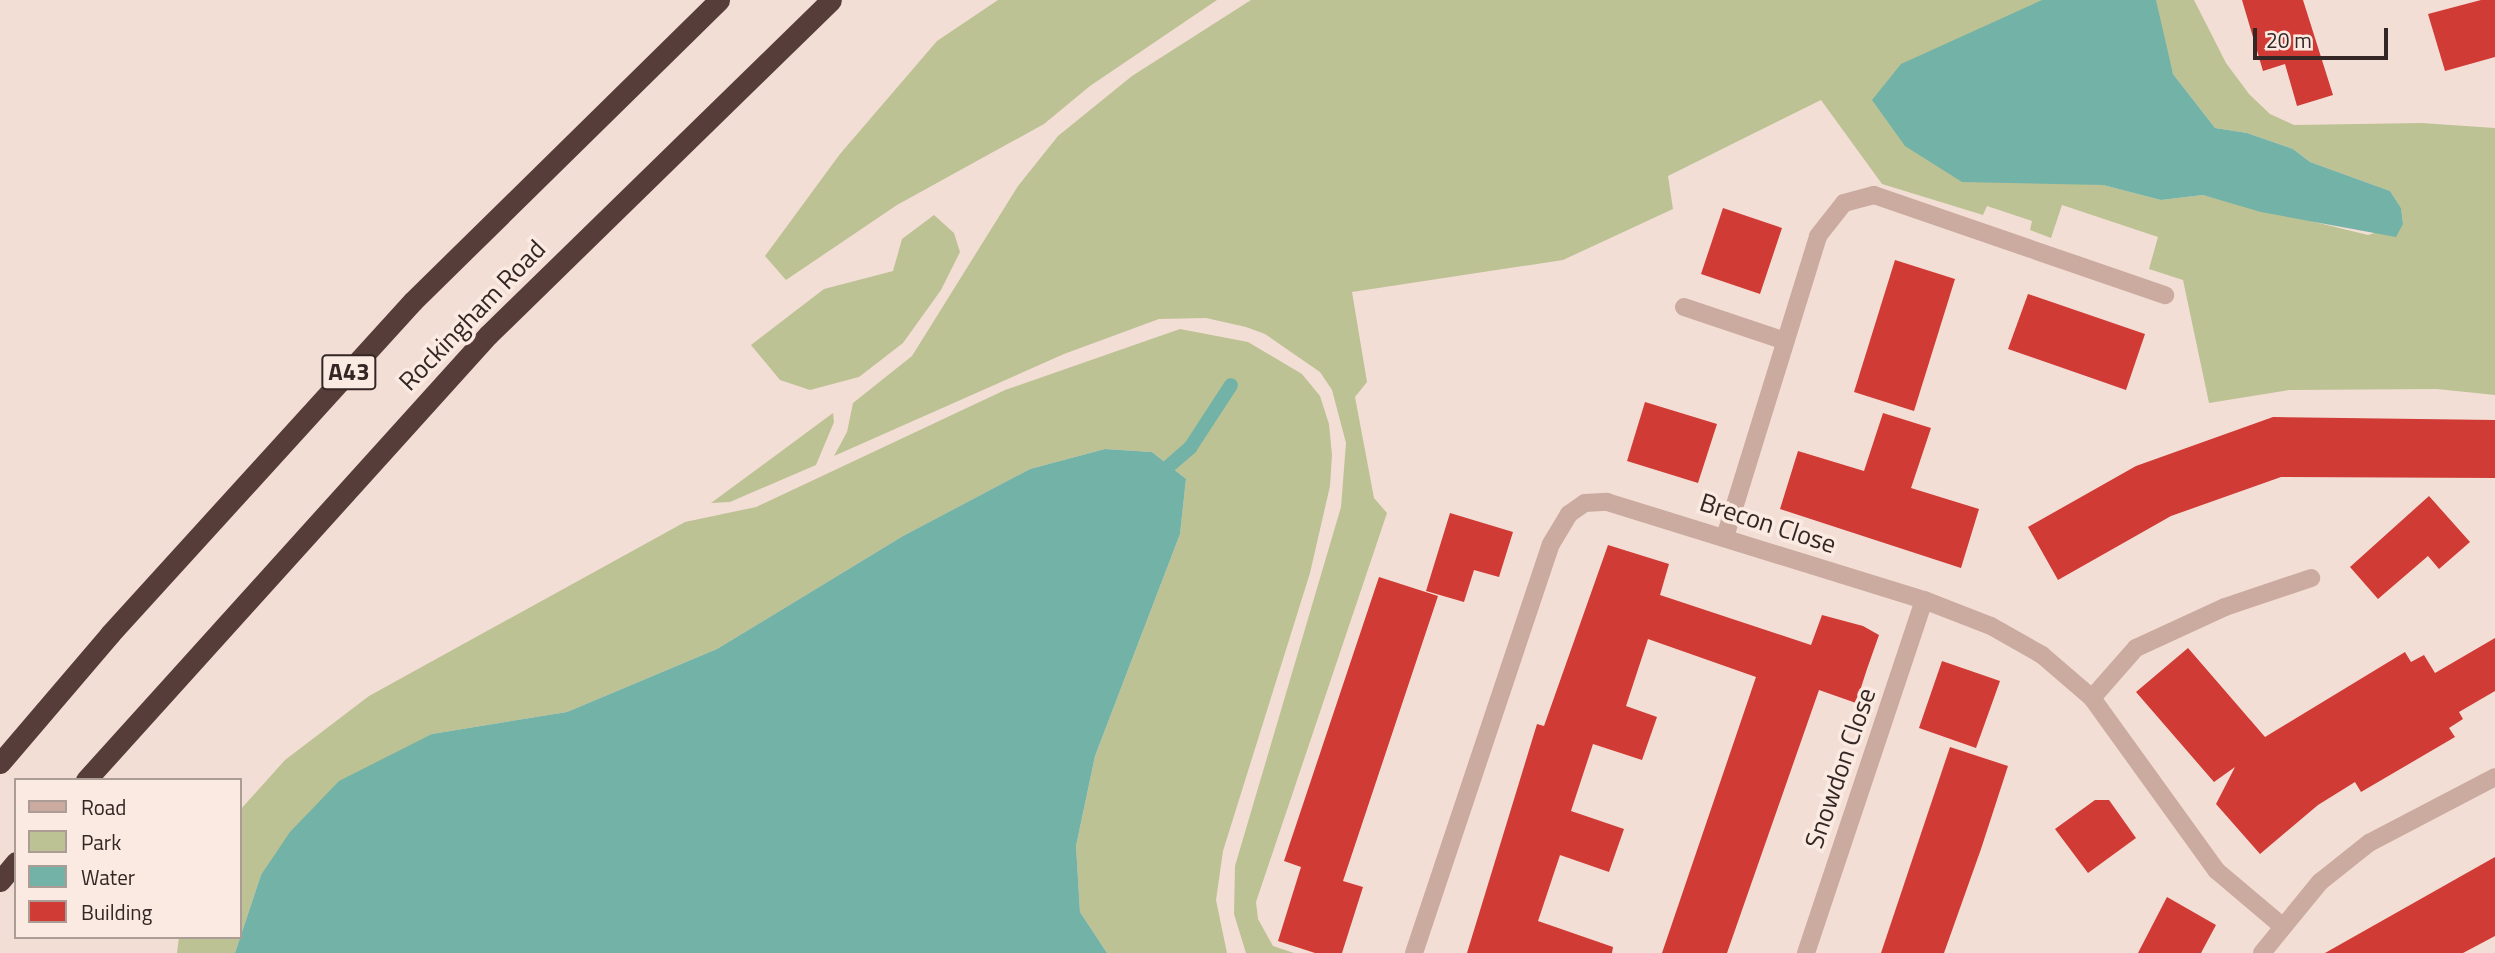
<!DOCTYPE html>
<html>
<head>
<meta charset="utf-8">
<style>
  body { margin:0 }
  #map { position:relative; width:2495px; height:953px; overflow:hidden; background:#f3ded5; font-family:"Titillium Web",sans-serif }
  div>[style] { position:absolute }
  .green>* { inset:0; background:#bcc294 }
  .water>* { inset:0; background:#72b2a7 }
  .stream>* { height:14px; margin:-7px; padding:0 7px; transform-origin:7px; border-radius:7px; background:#72b2a7 }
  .building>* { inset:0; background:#d03b35 }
  .street>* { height:18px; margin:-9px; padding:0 9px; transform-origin:9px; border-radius:9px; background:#cbaba0 }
  .highway>* { height:21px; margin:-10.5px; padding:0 10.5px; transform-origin:10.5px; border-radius:10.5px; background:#563d3a }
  span { translate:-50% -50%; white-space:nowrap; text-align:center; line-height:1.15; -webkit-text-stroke:7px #faeae1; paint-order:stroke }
  .shield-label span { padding:2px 5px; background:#faeae1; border:2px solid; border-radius:5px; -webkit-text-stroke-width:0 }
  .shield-label { font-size:24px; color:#342624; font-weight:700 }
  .street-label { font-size:26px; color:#342624 }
  .legend { position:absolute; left:14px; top:778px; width:228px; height:161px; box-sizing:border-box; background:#faeae1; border:2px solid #ab9c95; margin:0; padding:9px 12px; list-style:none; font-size:21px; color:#342624 }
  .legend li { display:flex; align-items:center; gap:14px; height:35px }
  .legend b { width:35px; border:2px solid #ab9c95 }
  .scale { position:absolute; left:2253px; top:28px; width:135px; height:32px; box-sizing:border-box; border:4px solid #342624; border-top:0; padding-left:9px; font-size:21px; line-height:24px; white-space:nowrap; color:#342624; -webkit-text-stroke:5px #faeae1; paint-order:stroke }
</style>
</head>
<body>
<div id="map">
  <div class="green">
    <i style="clip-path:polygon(998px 0,1217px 0,1090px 86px,1044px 124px,897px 205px,786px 280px,765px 256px,840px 154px,937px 41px)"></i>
    <i style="clip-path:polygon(1251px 0,2042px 0,2036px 180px,2103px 185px,2161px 200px,2203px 195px,2368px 235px,2403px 224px,2401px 208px,2390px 191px,2310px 162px,2293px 149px,2247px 133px,2215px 128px,2173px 74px,2160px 33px,2156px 0,2194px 0,2226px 63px,2249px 94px,2270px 114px,2294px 125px,2421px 123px,2495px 128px,2495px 395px,2437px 389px,2289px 390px,2209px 403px,2183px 280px,2149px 269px,2158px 237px,2062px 205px,2051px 238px,2030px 230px,2032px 221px,1987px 206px,1983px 215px,1882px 184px,1821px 100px,1668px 176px,1673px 209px,1563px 260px,1352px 292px,1367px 382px,1355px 397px,1374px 498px,1387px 513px,1256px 902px,1258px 919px,1273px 946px,1294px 953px,1246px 953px,1234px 914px,1235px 866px,1341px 507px,1346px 443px,1332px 390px,1320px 372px,1265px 334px,1246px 327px,1206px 318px,1159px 319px,1064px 354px,834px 456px,847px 432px,853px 403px,912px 356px,1018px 186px,1058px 136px,1132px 76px)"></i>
    <i style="clip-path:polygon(934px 215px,954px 233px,960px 252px,941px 290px,903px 343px,859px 377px,810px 390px,780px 380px,751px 345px,824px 289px,893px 271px,902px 239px)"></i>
    <i style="clip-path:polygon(1180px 329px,1248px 342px,1302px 374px,1320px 396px,1329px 424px,1332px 455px,1330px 486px,1310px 573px,1223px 851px,1216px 900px,1227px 953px,1107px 953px,1080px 912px,1076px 846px,1095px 756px,1180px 534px,1186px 479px,1152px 452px,1105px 449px,1030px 469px,903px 536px,717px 649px,567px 712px,432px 734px,261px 875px,235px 953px,177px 953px,179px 937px,240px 937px,240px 810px,285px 760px,369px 696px,685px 522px,756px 507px,1005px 390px)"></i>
    <i style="clip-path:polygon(833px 413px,834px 422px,816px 465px,730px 502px,711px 503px)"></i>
  </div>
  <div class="water">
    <i style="clip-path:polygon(2042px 0,2156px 0,2173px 74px,2215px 128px,2247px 133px,2293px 149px,2310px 162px,2390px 191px,2401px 208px,2403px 224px,2396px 237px,2261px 212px,2203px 195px,2161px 200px,2103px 185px,1962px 182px,1905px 146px,1872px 100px,1901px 64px)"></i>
    <i style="clip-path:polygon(1105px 449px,1152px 452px,1186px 479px,1180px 534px,1095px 756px,1076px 846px,1080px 912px,1107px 953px,235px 953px,261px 875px,290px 832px,339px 781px,432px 734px,567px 712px,717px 649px,903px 536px,1030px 469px)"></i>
  </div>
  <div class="stream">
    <i style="left:1169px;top:466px;width:28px;rotate:-41deg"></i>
    <i style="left:1190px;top:448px;width:75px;rotate:-56.9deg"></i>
  </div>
  <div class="building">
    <i style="clip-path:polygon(2242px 0,2303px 0,2333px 95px,2297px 106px,2285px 64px,2263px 71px)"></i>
    <i style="clip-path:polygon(2481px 0,2495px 0,2495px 57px,2445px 71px,2428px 14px)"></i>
    <i style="clip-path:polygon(1723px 208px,1782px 228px,1760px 294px,1701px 274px)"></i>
    <i style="clip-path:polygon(1895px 260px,1955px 279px,1914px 411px,1854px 392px)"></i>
    <i style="clip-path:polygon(2028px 294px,2145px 334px,2126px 390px,2008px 349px)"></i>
    <i style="clip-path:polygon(1645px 402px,1717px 424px,1698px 483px,1627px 461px)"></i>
    <i style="clip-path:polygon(1883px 413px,1931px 428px,1911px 488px,1979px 509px,1961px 568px,1780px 509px,1798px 451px,1864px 471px)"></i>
    <i style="clip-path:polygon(2273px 417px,2495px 420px,2495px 478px,2281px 477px,2171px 516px,2058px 580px,2028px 527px,2136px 466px)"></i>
    <i style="clip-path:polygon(2429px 496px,2470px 542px,2439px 569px,2428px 556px,2378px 599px,2350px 567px)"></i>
    <i style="clip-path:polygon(1450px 513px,1513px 532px,1499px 577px,1474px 570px,1464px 602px,1426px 591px)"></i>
    <i style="clip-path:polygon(1608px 545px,1669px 564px,1660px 595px,1811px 645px,1822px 615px,1863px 626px,1879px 635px,1867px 669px,1856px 703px,1819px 690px,1727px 953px,1662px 953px,1756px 677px,1648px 639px,1626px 706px,1657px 717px,1642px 760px,1593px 744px,1571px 811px,1624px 829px,1609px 872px,1560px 855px,1538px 921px,1613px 947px,1612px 953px,1467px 953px,1537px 724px,1544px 726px)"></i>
    <i style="clip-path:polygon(1379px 577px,1438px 596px,1343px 881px,1363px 887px,1342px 953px,1315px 953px,1278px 941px,1301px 867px,1284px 861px)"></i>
    <i style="clip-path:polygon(2495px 638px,2495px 691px,2459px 712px,2463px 719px,2449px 728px,2455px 737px,2361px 792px,2355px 782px,2318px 805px,2260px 854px,2216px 804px,2235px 767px,2214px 782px,2136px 692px,2188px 648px,2265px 737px,2405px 652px,2411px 662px,2424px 655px,2435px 673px)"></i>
    <i style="clip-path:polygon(1942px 661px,2000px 681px,1976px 748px,1919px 728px)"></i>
    <i style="clip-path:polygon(1950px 747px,2008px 766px,1981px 849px,1944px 953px,1881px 953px)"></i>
    <i style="clip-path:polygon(2095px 800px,2109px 800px,2136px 838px,2088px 873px,2055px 829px)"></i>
    <i style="clip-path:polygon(2495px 857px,2495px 936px,2463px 953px,2325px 953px)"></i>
    <i style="clip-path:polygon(2167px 897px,2216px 925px,2201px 953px,2138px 953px)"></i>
  </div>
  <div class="street">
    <i style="left:1684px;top:307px;width:107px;rotate:18.6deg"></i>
    <i style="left:1725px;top:537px;width:315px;rotate:-72.8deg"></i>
    <i style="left:1818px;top:236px;width:42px;rotate:-51.8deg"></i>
    <i style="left:1844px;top:203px;width:31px;rotate:-15deg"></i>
    <i style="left:1874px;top:195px;width:308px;rotate:19deg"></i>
    <i style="left:2092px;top:698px;width:67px;rotate:-48.7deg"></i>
    <i style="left:2136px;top:648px;width:98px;rotate:-24.7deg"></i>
    <i style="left:2225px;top:607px;width:91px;rotate:-18.6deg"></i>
    <i style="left:1414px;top:953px;width:431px;rotate:-71.5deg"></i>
    <i style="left:1551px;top:544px;width:35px;rotate:-59deg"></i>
    <i style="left:1569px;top:514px;width:19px;rotate:-35deg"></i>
    <i style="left:1585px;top:503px;width:22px;rotate:-3deg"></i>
    <i style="left:1607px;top:502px;width:332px;rotate:17.2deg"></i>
    <i style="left:1924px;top:600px;width:72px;rotate:21.2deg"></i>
    <i style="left:1991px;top:626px;width:59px;rotate:29.6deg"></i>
    <i style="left:2042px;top:655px;width:66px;rotate:40.7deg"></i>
    <i style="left:2092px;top:698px;width:213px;rotate:54.2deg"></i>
    <i style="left:2217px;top:871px;width:85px;rotate:40.2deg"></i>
    <i style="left:1806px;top:953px;width:372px;rotate:-71.5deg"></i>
    <i style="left:2262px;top:953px;width:92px;rotate:-50.8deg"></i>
    <i style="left:2320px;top:882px;width:63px;rotate:-38.5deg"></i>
    <i style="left:2369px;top:843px;width:142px;rotate:-27.6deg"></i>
  </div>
  <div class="highway">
    <i style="left:0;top:763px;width:170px;rotate:-49.5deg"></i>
    <i style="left:110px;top:634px;width:450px;rotate:-47.7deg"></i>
    <i style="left:413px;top:301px;width:429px;rotate:-44.5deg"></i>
    <i style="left:86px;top:780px;width:600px;rotate:-47.91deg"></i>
    <i style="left:488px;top:335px;width:479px;rotate:-44.3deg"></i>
    <i style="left:0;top:881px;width:25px;rotate:-50deg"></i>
  </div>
  <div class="shield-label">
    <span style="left:349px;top:372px">A43</span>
  </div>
  <div class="street-label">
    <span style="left:472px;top:315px;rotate:-46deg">Rockingham Road</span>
    <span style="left:1768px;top:523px;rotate:18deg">Brecon Close</span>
    <span style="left:1840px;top:768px;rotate:-71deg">Snowdon Close</span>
  </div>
  <ul class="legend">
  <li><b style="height:9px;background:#cbaba0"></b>Road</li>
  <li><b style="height:19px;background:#bcc294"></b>Park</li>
  <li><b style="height:19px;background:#72b2a7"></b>Water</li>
  <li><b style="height:19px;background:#d03b35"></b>Building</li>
  </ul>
  <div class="scale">20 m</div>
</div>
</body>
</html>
